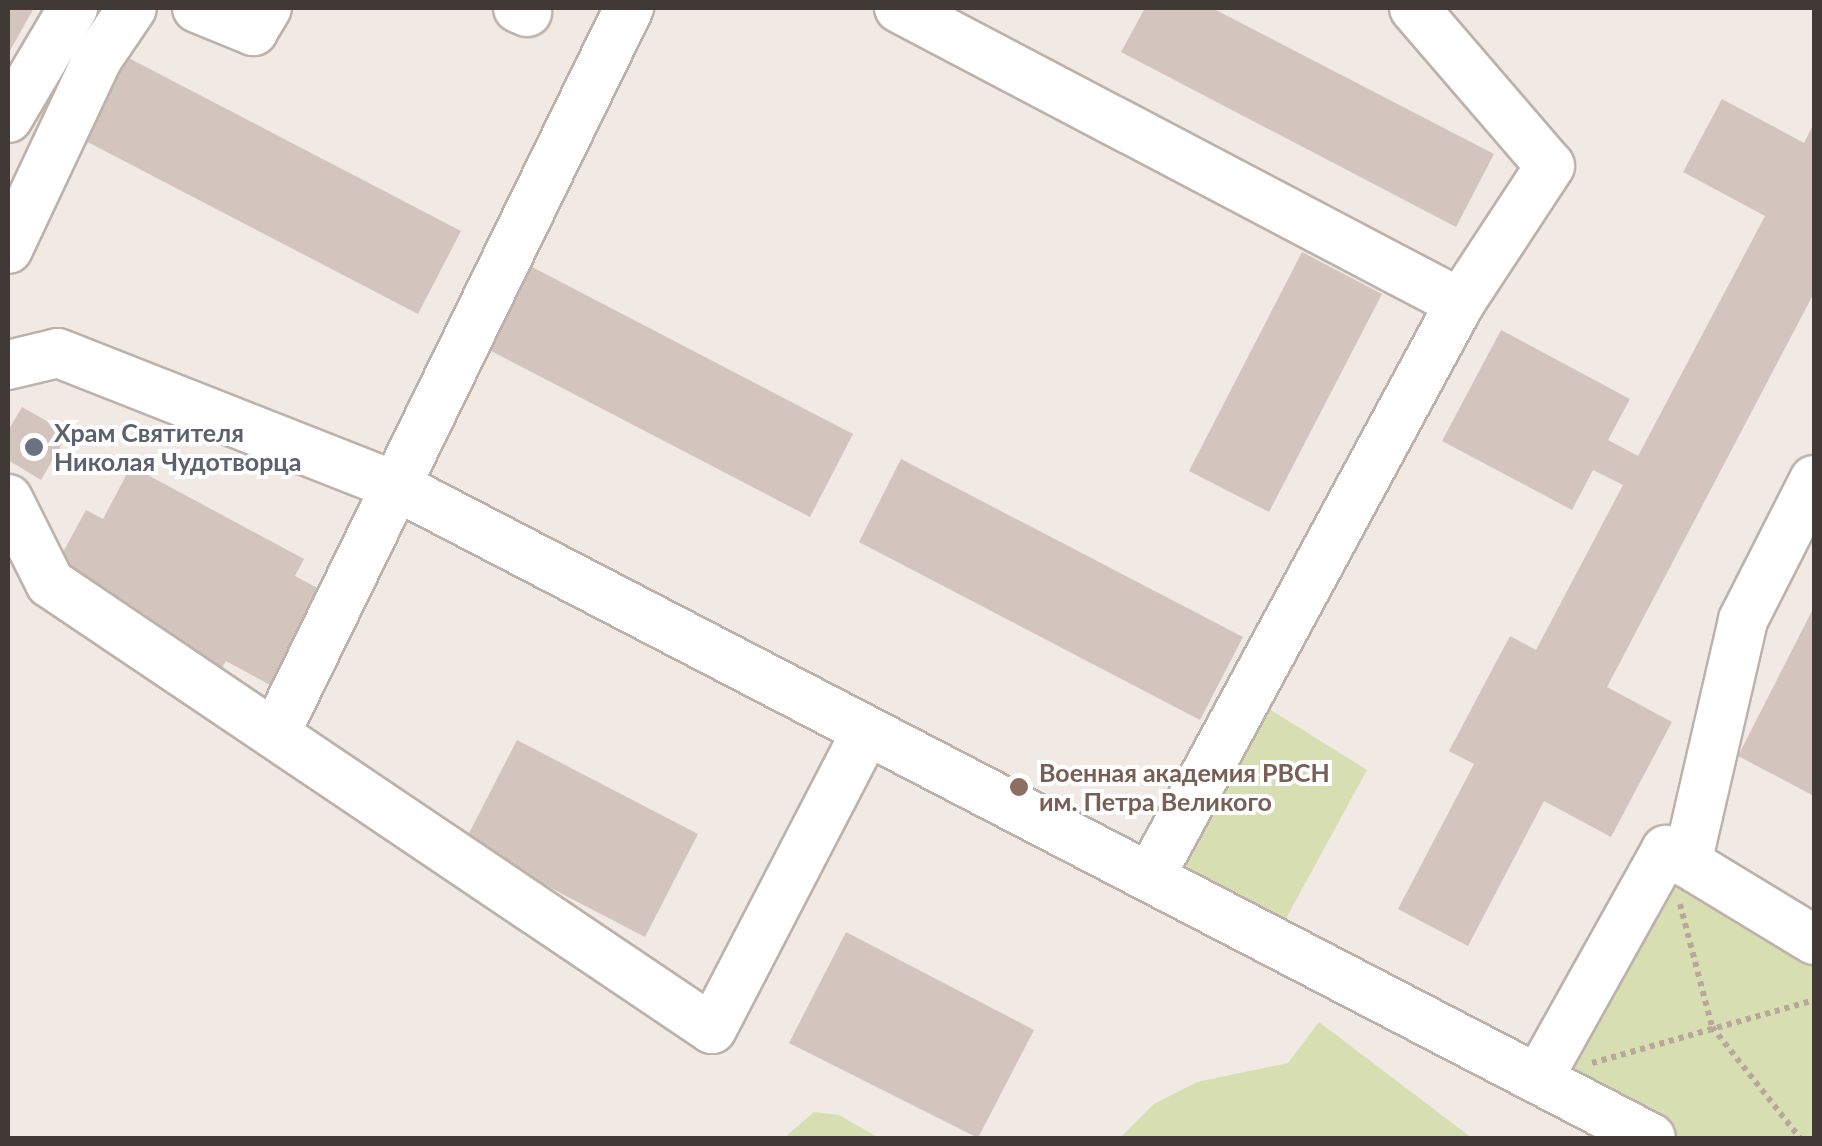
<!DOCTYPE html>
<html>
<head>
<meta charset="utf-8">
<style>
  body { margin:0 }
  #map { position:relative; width:1822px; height:1146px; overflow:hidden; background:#f0e9e4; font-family:Lato,sans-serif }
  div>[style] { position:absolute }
  .green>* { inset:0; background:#d7dfb2 }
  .building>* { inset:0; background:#d3c5be }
  .path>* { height:6px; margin-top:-3px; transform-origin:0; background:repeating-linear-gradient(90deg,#baa79b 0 5px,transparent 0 10px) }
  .roads { filter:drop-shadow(2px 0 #bdb2ab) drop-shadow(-2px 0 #bdb2ab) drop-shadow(0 2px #bdb2ab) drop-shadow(0 -2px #bdb2ab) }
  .minor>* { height:48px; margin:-24px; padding:0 24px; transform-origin:24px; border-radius:24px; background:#fff }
  .dots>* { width:28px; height:28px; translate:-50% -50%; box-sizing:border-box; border:5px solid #fff; border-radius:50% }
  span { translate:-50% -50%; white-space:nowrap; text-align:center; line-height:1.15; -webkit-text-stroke:8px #fff; paint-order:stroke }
  .worship-label { font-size:25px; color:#5b616d; font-weight:700 }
  .left { translate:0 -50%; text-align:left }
  .education-label { font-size:25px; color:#785e54; font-weight:700 }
  .frame { position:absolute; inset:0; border:10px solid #413935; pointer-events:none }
</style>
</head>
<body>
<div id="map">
  <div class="green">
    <i style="clip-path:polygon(1263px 705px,1367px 770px,1283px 924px,1186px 879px,1180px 859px)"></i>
    <i style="clip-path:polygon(1679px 881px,1814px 958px,1814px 1138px,1679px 1138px,1568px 1079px,1564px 1057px,1659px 889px)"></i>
    <i style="clip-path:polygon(1319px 1022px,1472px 1138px,1120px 1138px,1154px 1104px,1197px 1082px,1288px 1063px)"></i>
    <i style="clip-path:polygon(814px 1112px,839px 1115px,879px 1138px,784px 1138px)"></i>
  </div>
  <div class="building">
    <i style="clip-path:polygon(8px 8px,34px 8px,8px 54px)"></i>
    <i style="clip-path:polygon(1145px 8px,1212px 8px,1494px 154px,1456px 227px,1121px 52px)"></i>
    <i style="clip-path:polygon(119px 53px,461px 231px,418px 314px,76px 136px)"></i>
    <i style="clip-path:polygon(1722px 99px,1804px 143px,1814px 123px,1814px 293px,1607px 687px,1672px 722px,1611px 837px,1544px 801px,1468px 946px,1398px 909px,1474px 764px,1449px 751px,1510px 636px,1536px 650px,1623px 485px,1593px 470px,1572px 510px,1442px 441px,1501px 330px,1630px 399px,1608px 440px,1638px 456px,1765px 216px,1683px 172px)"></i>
    <i style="clip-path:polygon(1302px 252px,1382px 294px,1269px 512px,1189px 471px)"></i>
    <i style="clip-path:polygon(511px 256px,853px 434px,810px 517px,468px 339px)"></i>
    <i style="clip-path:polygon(22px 407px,68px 433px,41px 480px,8px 460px,8px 431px)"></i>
    <i style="clip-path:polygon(901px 459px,1243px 637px,1200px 720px,859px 542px)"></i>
    <i style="clip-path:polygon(131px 466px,304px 559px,295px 576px,323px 591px,272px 686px,226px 661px,220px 671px,55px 567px,86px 510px,103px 519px)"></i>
    <i style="clip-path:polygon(1814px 607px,1814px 796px,1738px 756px)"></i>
    <i style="clip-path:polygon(517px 740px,698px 834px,645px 937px,464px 843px)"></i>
    <i style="clip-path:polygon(846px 932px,1034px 1030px,978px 1138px,789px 1043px)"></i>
  </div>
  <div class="path">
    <i style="left:1680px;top:904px;width:127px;rotate:75.4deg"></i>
    <i style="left:1712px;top:1027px;width:142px;rotate:51.6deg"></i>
    <i style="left:1592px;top:1063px;width:231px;rotate:-15.8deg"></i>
  </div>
  <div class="roads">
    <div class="minor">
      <i style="left:197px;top:8px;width:61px;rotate:22.3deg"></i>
      <i style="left:253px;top:31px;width:27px;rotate:-59deg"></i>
      <i style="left:518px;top:8px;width:10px;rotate:24deg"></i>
      <i style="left:899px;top:8px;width:634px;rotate:27.74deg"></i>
      <i style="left:1460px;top:303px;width:650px;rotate:118.38deg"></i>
      <i style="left:1414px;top:8px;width:208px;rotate:49.3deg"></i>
      <i style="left:1550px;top:166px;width:164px;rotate:123.3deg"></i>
      <i style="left:8px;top:118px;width:128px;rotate:-59.4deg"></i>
      <i style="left:8px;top:249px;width:211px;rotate:-64.8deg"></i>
      <i style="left:98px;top:58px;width:60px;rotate:-55.8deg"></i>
      <i style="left:8px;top:365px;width:51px;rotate:-13.5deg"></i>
      <i style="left:58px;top:353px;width:363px;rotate:21.5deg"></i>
      <i style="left:396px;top:486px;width:1414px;rotate:27.45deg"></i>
      <i style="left:8px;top:499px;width:94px;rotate:63.4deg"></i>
      <i style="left:50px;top:583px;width:798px;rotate:33.97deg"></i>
      <i style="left:712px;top:1029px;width:323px;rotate:-62.6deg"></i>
      <i style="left:275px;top:734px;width:808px;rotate:-64.01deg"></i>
      <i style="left:1687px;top:863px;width:249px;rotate:-77deg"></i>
      <i style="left:1743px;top:620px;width:157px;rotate:-63.1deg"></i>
      <i style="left:1538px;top:1079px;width:262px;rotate:-60.8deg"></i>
      <i style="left:1666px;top:850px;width:173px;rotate:31.3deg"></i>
    </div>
  </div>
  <div class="dots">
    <i style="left:34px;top:447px;background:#6b7280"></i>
    <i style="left:1019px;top:787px;background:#8d6e63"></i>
  </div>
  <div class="worship-label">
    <span class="left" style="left:54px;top:447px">Храм Святителя<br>Николая Чудотворца</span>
  </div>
  <div class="education-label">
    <span class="left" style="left:1039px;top:787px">Военная академия РВСН<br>им. Петра Великого</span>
  </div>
  <div class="frame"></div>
</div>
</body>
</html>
